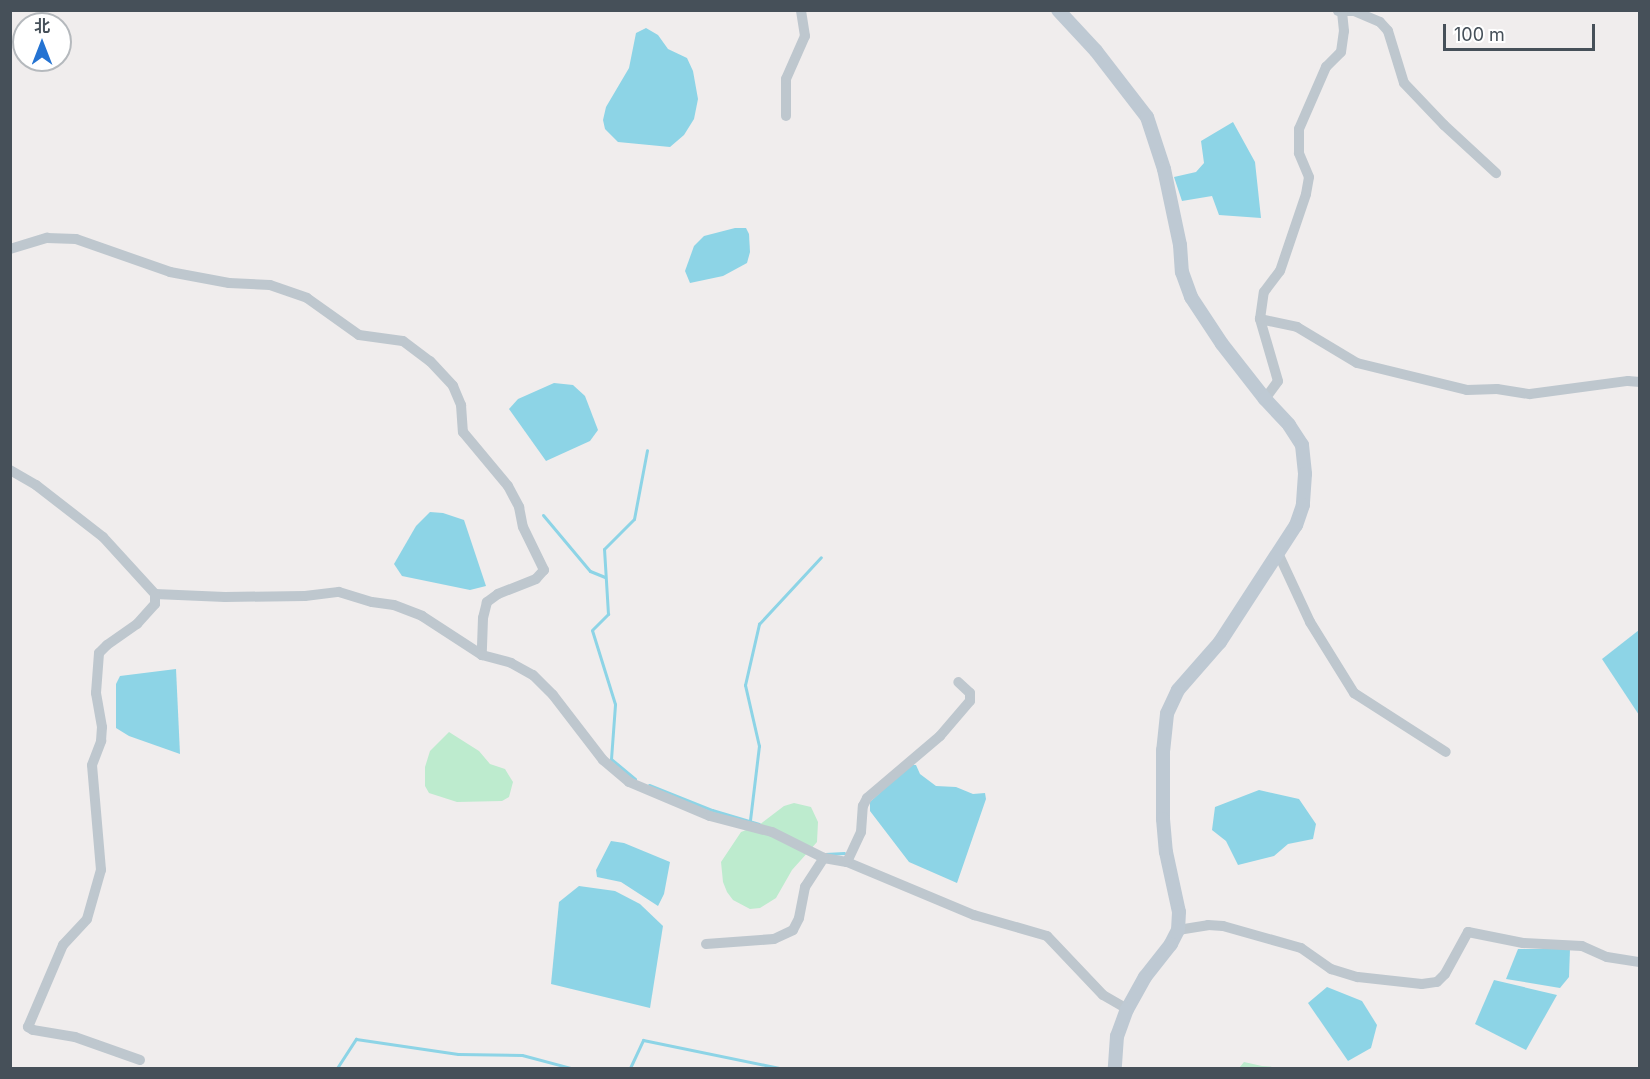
<!DOCTYPE html>
<html>
<head>
<meta charset="utf-8">
<style>
  body { margin:0 }
  #map { position:relative; width:1650px; height:1079px; overflow:hidden; background:#f0eded; font-family:Inter,"Noto Sans SC",sans-serif }
  div>[style] { position:absolute }
  .green>* { inset:0; background:#bdebce }
  .water>* { inset:0; background:#8dd4e6 }
  .stream>* { height:3px; margin:-1.5px; padding:0 1.5px; transform-origin:1.5px; border-radius:1.5px; background:#8dd4e6 }
  .street>* { height:10px; margin:-5px; padding:0 5px; transform-origin:5px; border-radius:5px; background:#bec7ce }
  .secondary>* { height:14px; margin:-7px; padding:0 7px; transform-origin:7px; border-radius:7px; background:#bec9d3 }
  span { translate:-50% -50%; white-space:nowrap; text-align:center; line-height:1.15; -webkit-text-stroke:4.5px #fff; paint-order:stroke }
  .frame { position:absolute; inset:0; border:12px solid #465059; pointer-events:none }
  .north { position:absolute; left:12px; top:12px; width:60px; height:60px; box-sizing:border-box; background:#fff; border:2px solid #b5b9bd; border-radius:50%; rotate:0deg; font-size:16px; font-weight:700; line-height:24px; text-align:center; color:#465059 }
  .north::after { content:''; display:block; margin:auto; width:21px; height:27px; background:#2473d2; clip-path:polygon(50% 0,100% 100%,50% 72%,0 100%) }
  .scale { position:absolute; left:1443px; top:24px; width:152px; height:27px; box-sizing:border-box; border:3px solid #465059; border-top:0; padding-left:8px; font-size:18px; line-height:21px; white-space:nowrap; color:#465059; -webkit-text-stroke:4px #fff; paint-order:stroke }
</style>
</head>
<body>
<div id="map">
  <div class="green">
    <i style="clip-path:polygon(449px 732px,479px 751px,490px 764px,505px 769px,513px 782px,509px 797px,502px 801px,457px 802px,429px 793px,425px 786px,425px 767px,430px 751px)"></i>
    <i style="clip-path:polygon(794px 803px,811px 807px,818px 822px,817px 842px,792px 870px,776px 898px,760px 908px,750px 909px,733px 900px,727px 892px,723px 882px,721px 862px,741px 832px,759px 825px,784px 806px)"></i>
    <i style="clip-path:polygon(1244px 1062px,1262px 1066px,1285px 1068px,1239px 1068px)"></i>
  </div>
  <div class="water">
    <i style="clip-path:polygon(646px 28px,658px 35px,668px 49px,687px 58px,693px 71px,698px 99px,694px 119px,684px 135px,670px 147px,618px 142px,605px 129px,603px 120px,606px 107px,629px 68px,636px 33px)"></i>
    <i style="clip-path:polygon(1233px 122px,1255px 162px,1261px 218px,1219px 215px,1212px 196px,1182px 201px,1174px 177px,1196px 172px,1204px 163px,1201px 141px)"></i>
    <i style="clip-path:polygon(735px 228px,746px 228px,749px 234px,750px 252px,747px 263px,723px 276px,690px 283px,685px 271px,694px 246px,704px 236px)"></i>
    <i style="clip-path:polygon(554px 383px,573px 385px,585px 396px,598px 430px,590px 441px,546px 461px,509px 409px,518px 399px)"></i>
    <i style="clip-path:polygon(430px 512px,443px 513px,464px 520px,486px 586px,470px 590px,402px 576px,394px 564px,416px 526px)"></i>
    <i style="clip-path:polygon(1639px 630px,1639px 715px,1602px 659px)"></i>
    <i style="clip-path:polygon(176px 669px,180px 754px,129px 736px,116px 728px,116px 684px,120px 676px)"></i>
    <i style="clip-path:polygon(910px 765px,916px 765px,920px 774px,936px 786px,956px 787px,973px 794px,985px 793px,986px 799px,957px 883px,909px 862px,870px 811px,870px 802px)"></i>
    <i style="clip-path:polygon(1259px 790px,1299px 799px,1316px 824px,1313px 839px,1288px 844px,1274px 856px,1238px 865px,1226px 841px,1212px 830px,1215px 807px)"></i>
    <i style="clip-path:polygon(611px 841px,624px 843px,670px 862px,664px 894px,658px 906px,621px 882px,597px 877px,596px 870px)"></i>
    <i style="clip-path:polygon(579px 886px,615px 891px,640px 904px,663px 926px,650px 1008px,551px 984px,559px 902px)"></i>
    <i style="clip-path:polygon(1518px 949px,1570px 949px,1569px 977px,1560px 988px,1506px 979px)"></i>
    <i style="clip-path:polygon(1494px 980px,1557px 995px,1526px 1050px,1475px 1024px)"></i>
    <i style="clip-path:polygon(1327px 987px,1362px 1001px,1377px 1025px,1371px 1048px,1348px 1061px,1308px 1003px)"></i>
  </div>
  <div class="stream">
    <i style="left:543px;top:515px;width:73px;rotate:50deg"></i>
    <i style="left:590px;top:571px;width:16px;rotate:22deg"></i>
    <i style="left:635px;top:779px;width:31px;rotate:-140deg"></i>
    <i style="left:611px;top:759px;width:55px;rotate:-85.8deg"></i>
    <i style="left:615px;top:704px;width:77px;rotate:-107.3deg"></i>
    <i style="left:592px;top:630px;width:23px;rotate:-45deg"></i>
    <i style="left:608px;top:614px;width:65px;rotate:-93.5deg"></i>
    <i style="left:604px;top:549px;width:42px;rotate:-45deg"></i>
    <i style="left:634px;top:519px;width:70px;rotate:-79.3deg"></i>
    <i style="left:649px;top:785px;width:68px;rotate:21.6deg"></i>
    <i style="left:712px;top:810px;width:49px;rotate:16.6deg"></i>
    <i style="left:750px;top:820px;width:75px;rotate:-83.1deg"></i>
    <i style="left:759px;top:746px;width:63px;rotate:-102.9deg"></i>
    <i style="left:745px;top:685px;width:63px;rotate:-77.1deg"></i>
    <i style="left:759px;top:624px;width:91px;rotate:-47.2deg"></i>
    <i style="left:825px;top:854px;width:19px;rotate:-3deg"></i>
    <i style="left:337px;top:1068px;width:35px;rotate:-57deg"></i>
    <i style="left:356px;top:1039px;width:103px;rotate:8.4deg"></i>
    <i style="left:458px;top:1054px;width:64px;rotate:0.9deg"></i>
    <i style="left:522px;top:1055px;width:51px;rotate:14.9deg"></i>
    <i style="left:630px;top:1068px;width:31px;rotate:-65deg"></i>
    <i style="left:643px;top:1040px;width:139px;rotate:11.6deg"></i>
  </div>
  <div class="street">
    <i style="left:1338px;top:11px;width:16px"></i>
    <i style="left:1354px;top:11px;width:28px;rotate:23deg"></i>
    <i style="left:1380px;top:22px;width:12px;rotate:48deg"></i>
    <i style="left:1388px;top:31px;width:54px;rotate:72.9deg"></i>
    <i style="left:1404px;top:83px;width:58px;rotate:46.4deg"></i>
    <i style="left:1444px;top:125px;width:71px;rotate:42.7deg"></i>
    <i style="left:786px;top:116px;width:37px;rotate:-90deg"></i>
    <i style="left:786px;top:79px;width:47px;rotate:-66.2deg"></i>
    <i style="left:805px;top:36px;width:26px;rotate:-99deg"></i>
    <i style="left:10px;top:249px;width:39px;rotate:-17deg"></i>
    <i style="left:47px;top:238px;width:29px;rotate:2deg"></i>
    <i style="left:76px;top:239px;width:100px;rotate:19.3deg"></i>
    <i style="left:170px;top:272px;width:60px;rotate:10.6deg"></i>
    <i style="left:229px;top:283px;width:41px;rotate:2.8deg"></i>
    <i style="left:270px;top:285px;width:39px;rotate:19deg"></i>
    <i style="left:307px;top:298px;width:64px;rotate:35.4deg"></i>
    <i style="left:359px;top:335px;width:44px;rotate:7.8deg"></i>
    <i style="left:403px;top:341px;width:34px;rotate:37deg"></i>
    <i style="left:430px;top:361px;width:34px;rotate:47deg"></i>
    <i style="left:453px;top:386px;width:21px;rotate:67deg"></i>
    <i style="left:461px;top:405px;width:27px;rotate:86deg"></i>
    <i style="left:463px;top:432px;width:70px;rotate:50.2deg"></i>
    <i style="left:508px;top:486px;width:24px;rotate:62deg"></i>
    <i style="left:519px;top:507px;width:20px;rotate:79deg"></i>
    <i style="left:523px;top:527px;width:48px;rotate:64deg"></i>
    <i style="left:544px;top:570px;width:12px;rotate:132deg"></i>
    <i style="left:536px;top:579px;width:41px;rotate:158.5deg"></i>
    <i style="left:498px;top:594px;width:14px;rotate:144deg"></i>
    <i style="left:487px;top:602px;width:16px;rotate:104deg"></i>
    <i style="left:483px;top:618px;width:37px;rotate:92deg"></i>
    <i style="left:1260px;top:319px;width:38px;rotate:12deg"></i>
    <i style="left:1297px;top:327px;width:70px;rotate:31deg"></i>
    <i style="left:1357px;top:363px;width:113px;rotate:13.8deg"></i>
    <i style="left:1467px;top:390px;width:30px;rotate:-2deg"></i>
    <i style="left:1497px;top:389px;width:33px;rotate:9deg"></i>
    <i style="left:1530px;top:394px;width:99px;rotate:-7.6deg"></i>
    <i style="left:1628px;top:381px;width:12px;rotate:5deg"></i>
    <i style="left:1265px;top:399px;width:22px;rotate:-54deg"></i>
    <i style="left:1278px;top:381px;width:65px;rotate:-106.2deg"></i>
    <i style="left:1260px;top:319px;width:27px;rotate:-82deg"></i>
    <i style="left:1264px;top:292px;width:26px;rotate:-53deg"></i>
    <i style="left:1280px;top:271px;width:81px;rotate:-71.3deg"></i>
    <i style="left:1306px;top:194px;width:17px;rotate:-80deg"></i>
    <i style="left:1309px;top:177px;width:26px;rotate:-113deg"></i>
    <i style="left:1299px;top:153px;width:24px;rotate:-90deg"></i>
    <i style="left:1299px;top:129px;width:68px;rotate:-66.5deg"></i>
    <i style="left:1326px;top:67px;width:21px;rotate:-45deg"></i>
    <i style="left:1341px;top:52px;width:21px;rotate:-82deg"></i>
    <i style="left:1344px;top:31px;width:18px;rotate:-96deg"></i>
    <i style="left:10px;top:470px;width:30px;rotate:30deg"></i>
    <i style="left:36px;top:485px;width:85px;rotate:37.8deg"></i>
    <i style="left:103px;top:537px;width:77px;rotate:47.6deg"></i>
    <i style="left:155px;top:594px;width:70px;rotate:2.5deg"></i>
    <i style="left:225px;top:597px;width:80px;rotate:-0.7deg"></i>
    <i style="left:305px;top:596px;width:34px;rotate:-7deg"></i>
    <i style="left:339px;top:592px;width:34px;rotate:17deg"></i>
    <i style="left:372px;top:602px;width:22px;rotate:8deg"></i>
    <i style="left:394px;top:605px;width:30px;rotate:21deg"></i>
    <i style="left:422px;top:616px;width:72px;rotate:33deg"></i>
    <i style="left:482px;top:655px;width:30px;rotate:15deg"></i>
    <i style="left:511px;top:663px;width:25px;rotate:29deg"></i>
    <i style="left:533px;top:675px;width:28px;rotate:45deg"></i>
    <i style="left:553px;top:695px;width:82px;rotate:52.4deg"></i>
    <i style="left:603px;top:760px;width:34px;rotate:40deg"></i>
    <i style="left:629px;top:782px;width:88px;rotate:22.8deg"></i>
    <i style="left:710px;top:816px;width:64px;rotate:14.5deg"></i>
    <i style="left:772px;top:832px;width:58px;rotate:26.6deg"></i>
    <i style="left:824px;top:858px;width:23px;rotate:10deg"></i>
    <i style="left:847px;top:862px;width:138px;rotate:22.7deg"></i>
    <i style="left:974px;top:915px;width:76px;rotate:16deg"></i>
    <i style="left:1047px;top:936px;width:81px;rotate:46.5deg"></i>
    <i style="left:1103px;top:995px;width:28px;rotate:30deg"></i>
    <i style="left:1278px;top:553px;width:76px;rotate:65.1deg"></i>
    <i style="left:1310px;top:622px;width:84px;rotate:58.2deg"></i>
    <i style="left:1354px;top:693px;width:109px;rotate:32.7deg"></i>
    <i style="left:847px;top:862px;width:33px;rotate:-65deg"></i>
    <i style="left:861px;top:832px;width:26px;rotate:-86deg"></i>
    <i style="left:863px;top:806px;width:9px;rotate:-63deg"></i>
    <i style="left:867px;top:798px;width:96px;rotate:-40.3deg"></i>
    <i style="left:940px;top:736px;width:46px;rotate:-49.4deg"></i>
    <i style="left:970px;top:701px;width:8px;rotate:-90deg"></i>
    <i style="left:970px;top:693px;width:16px;rotate:-137deg"></i>
    <i style="left:1178px;top:930px;width:30px;rotate:-9deg"></i>
    <i style="left:1208px;top:925px;width:15px;rotate:4deg"></i>
    <i style="left:1223px;top:926px;width:81px;rotate:15.8deg"></i>
    <i style="left:1301px;top:948px;width:37px;rotate:35deg"></i>
    <i style="left:1331px;top:969px;width:28px;rotate:17deg"></i>
    <i style="left:1358px;top:977px;width:64px;rotate:6.2deg"></i>
    <i style="left:1422px;top:984px;width:15px;rotate:-8deg"></i>
    <i style="left:1437px;top:982px;width:11px;rotate:-45deg"></i>
    <i style="left:1445px;top:974px;width:48px;rotate:-61.3deg"></i>
    <i style="left:1468px;top:932px;width:56px;rotate:11.3deg"></i>
    <i style="left:1523px;top:943px;width:59px;rotate:2.9deg"></i>
    <i style="left:1582px;top:946px;width:27px;rotate:24deg"></i>
    <i style="left:1607px;top:957px;width:33px;rotate:9deg"></i>
    <i style="left:706px;top:944px;width:68px;rotate:-4.2deg"></i>
    <i style="left:774px;top:939px;width:21px;rotate:-25deg"></i>
    <i style="left:793px;top:930px;width:13px;rotate:-63deg"></i>
    <i style="left:799px;top:918px;width:32px;rotate:-79deg"></i>
    <i style="left:805px;top:887px;width:35px;rotate:-57deg"></i>
    <i style="left:140px;top:1060px;width:69px;rotate:-160.5deg"></i>
    <i style="left:75px;top:1037px;width:43px;rotate:-170.5deg"></i>
    <i style="left:33px;top:1030px;width:6px;rotate:-149deg"></i>
    <i style="left:28px;top:1027px;width:89px;rotate:-66.9deg"></i>
    <i style="left:63px;top:945px;width:35px;rotate:-47deg"></i>
    <i style="left:87px;top:919px;width:51px;rotate:-74.1deg"></i>
    <i style="left:101px;top:870px;width:105px;rotate:-94.9deg"></i>
    <i style="left:92px;top:765px;width:26px;rotate:-69deg"></i>
    <i style="left:101px;top:741px;width:14px;rotate:-86deg"></i>
    <i style="left:102px;top:727px;width:35px;rotate:-100deg"></i>
    <i style="left:96px;top:693px;width:40px;rotate:-85.7deg"></i>
    <i style="left:99px;top:653px;width:11px;rotate:-45deg"></i>
    <i style="left:107px;top:645px;width:37px;rotate:-35deg"></i>
    <i style="left:137px;top:624px;width:27px;rotate:-48deg"></i>
    <i style="left:155px;top:604px;width:10px;rotate:-90deg"></i>
  </div>
  <div class="secondary">
    <i style="left:1058px;top:10px;width:56px;rotate:47.2deg"></i>
    <i style="left:1096px;top:51px;width:83px;rotate:52.3deg"></i>
    <i style="left:1147px;top:117px;width:55px;rotate:71.9deg"></i>
    <i style="left:1164px;top:169px;width:78px;rotate:78.1deg"></i>
    <i style="left:1180px;top:245px;width:27px;rotate:86deg"></i>
    <i style="left:1182px;top:272px;width:27px;rotate:70deg"></i>
    <i style="left:1191px;top:297px;width:56px;rotate:56.6deg"></i>
    <i style="left:1222px;top:344px;width:70px;rotate:52deg"></i>
    <i style="left:1265px;top:399px;width:35px;rotate:47deg"></i>
    <i style="left:1289px;top:425px;width:24px;rotate:57deg"></i>
    <i style="left:1302px;top:445px;width:29px;rotate:84deg"></i>
    <i style="left:1305px;top:474px;width:31px;rotate:94deg"></i>
    <i style="left:1303px;top:505px;width:21px;rotate:109deg"></i>
    <i style="left:1296px;top:525px;width:140px;rotate:123deg"></i>
    <i style="left:1220px;top:642px;width:64px;rotate:131.2deg"></i>
    <i style="left:1178px;top:690px;width:26px;rotate:115deg"></i>
    <i style="left:1167px;top:714px;width:36px;rotate:96deg"></i>
    <i style="left:1163px;top:750px;width:69px;rotate:90deg"></i>
    <i style="left:1163px;top:819px;width:33px;rotate:85deg"></i>
    <i style="left:1166px;top:852px;width:61px;rotate:77.8deg"></i>
    <i style="left:1179px;top:912px;width:18px;rotate:93deg"></i>
    <i style="left:1178px;top:930px;width:16px;rotate:117deg"></i>
    <i style="left:1171px;top:944px;width:42px;rotate:128.2deg"></i>
    <i style="left:1145px;top:977px;width:37px;rotate:119deg"></i>
    <i style="left:1127px;top:1009px;width:29px;rotate:110deg"></i>
    <i style="left:1117px;top:1036px;width:32px;rotate:94deg"></i>
  </div>
  <div class="frame"></div>
  <div class="north">北</div>
  <div class="scale">100 m</div>
</div>
</body>
</html>
